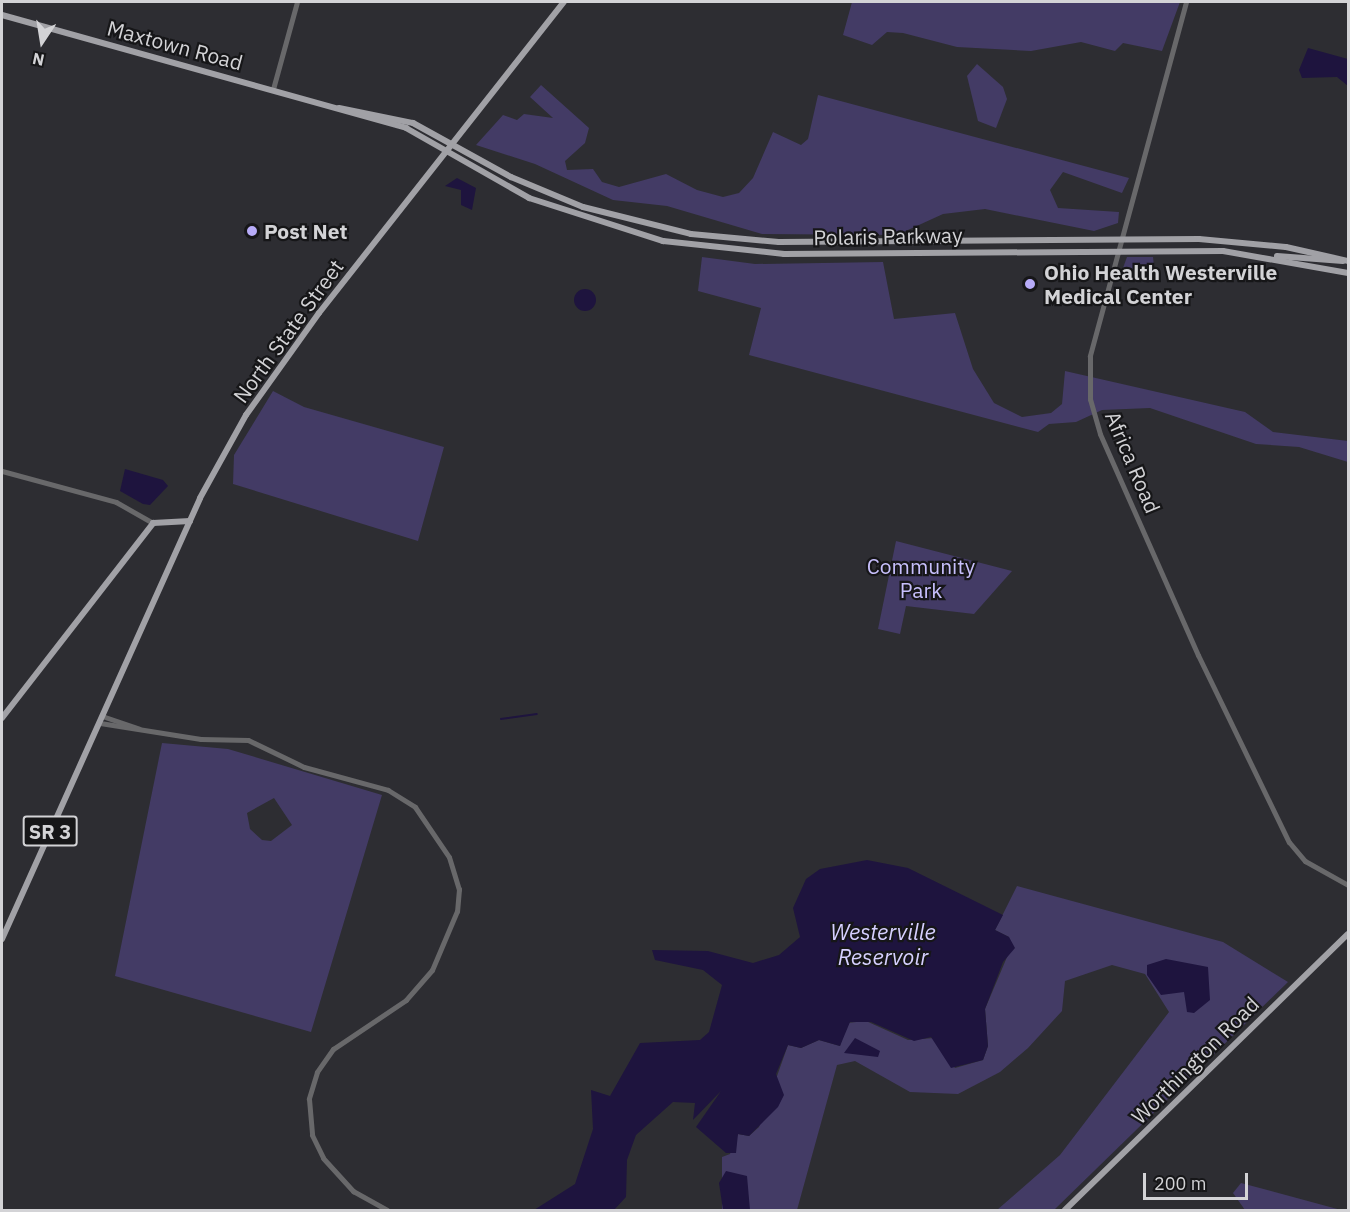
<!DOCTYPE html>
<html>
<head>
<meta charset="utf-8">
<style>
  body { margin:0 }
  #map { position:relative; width:1350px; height:1212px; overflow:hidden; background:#2d2d32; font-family:"IBM Plex Sans",sans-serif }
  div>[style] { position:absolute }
  .green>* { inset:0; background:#433b65 }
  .water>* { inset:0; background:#1e143e }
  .round { border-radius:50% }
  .stream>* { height:1.5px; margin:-0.75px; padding:0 0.75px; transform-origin:0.75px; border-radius:0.75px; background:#1e143e }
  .minor>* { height:5px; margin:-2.5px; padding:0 2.5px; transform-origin:2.5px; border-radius:2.5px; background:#68686a }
  .major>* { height:6px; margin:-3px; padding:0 3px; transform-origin:3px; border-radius:3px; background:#a1a1a6 }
  .dots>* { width:16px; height:16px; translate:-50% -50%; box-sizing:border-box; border:3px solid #161618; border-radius:50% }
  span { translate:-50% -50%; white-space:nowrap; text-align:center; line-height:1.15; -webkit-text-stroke:4.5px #161618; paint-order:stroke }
  .shield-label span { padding:2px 4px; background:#161618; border:2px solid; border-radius:4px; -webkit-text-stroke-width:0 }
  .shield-label { font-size:20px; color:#d3d3d6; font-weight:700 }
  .street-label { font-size:21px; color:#d3d3d6 }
  .poi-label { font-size:21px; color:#d3d3d6; font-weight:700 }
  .left { translate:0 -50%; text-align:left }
  .park-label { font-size:21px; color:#c7bffc }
  .water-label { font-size:22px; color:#d6d0ff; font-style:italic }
  .frame { position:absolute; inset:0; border:3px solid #d3d3d6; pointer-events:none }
  .north { position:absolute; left:12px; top:12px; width:60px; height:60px; -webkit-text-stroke:4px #161618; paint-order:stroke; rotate:192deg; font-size:16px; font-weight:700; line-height:24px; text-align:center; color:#d3d3d6 }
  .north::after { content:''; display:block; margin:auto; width:21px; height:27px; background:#d3d3d6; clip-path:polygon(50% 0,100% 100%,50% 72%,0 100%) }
  .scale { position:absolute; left:1143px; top:1173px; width:105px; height:27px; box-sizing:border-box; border:3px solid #d3d3d6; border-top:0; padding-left:8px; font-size:18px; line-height:21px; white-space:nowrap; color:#d3d3d6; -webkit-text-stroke:4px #161618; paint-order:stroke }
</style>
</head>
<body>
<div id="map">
  <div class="green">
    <i style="clip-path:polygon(852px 2px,1180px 2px,1162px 51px,1123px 43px,1115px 51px,1081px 42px,1031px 51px,957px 47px,903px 33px,887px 32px,872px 45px,843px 35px)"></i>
    <i style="clip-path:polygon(977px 64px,1003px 87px,1007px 99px,996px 128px,978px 121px,967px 76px)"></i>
    <i style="clip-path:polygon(541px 85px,589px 128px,585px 143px,565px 161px,567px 170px,593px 169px,602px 182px,619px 187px,666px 174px,697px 190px,723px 197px,739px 193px,753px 178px,773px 132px,801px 145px,808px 139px,818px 95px,1129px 178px,1122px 193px,1063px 172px,1050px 190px,1058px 208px,1119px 212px,1118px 223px,1094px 231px,985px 209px,943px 214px,897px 235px,762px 234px,667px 206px,613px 200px,535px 164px,476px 145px,503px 115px,517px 120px,524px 114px,553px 118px,530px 97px)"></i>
    <i style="clip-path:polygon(702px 257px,755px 264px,883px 262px,894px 319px,955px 313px,973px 369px,994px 403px,1022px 417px,1051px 413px,1062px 404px,1065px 371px,1245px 412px,1273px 432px,1348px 441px,1348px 462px,1299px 447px,1256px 444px,1150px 408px,1102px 410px,1076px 422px,1049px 424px,1038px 432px,749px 355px,761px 308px,698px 291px)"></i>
    <i style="clip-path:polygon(1127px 257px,1153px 257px,1155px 276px,1120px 276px)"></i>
    <i style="clip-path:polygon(273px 391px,304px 407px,444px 447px,418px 541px,233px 484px,234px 455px)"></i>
    <i style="clip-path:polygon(896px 541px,1012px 571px,974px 614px,906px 606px,900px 634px,878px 629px)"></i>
    <i style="clip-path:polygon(evenodd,162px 743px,228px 749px,382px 795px,311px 1032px,115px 976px,162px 743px,274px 798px,292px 825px,271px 841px,262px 840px,250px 829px,247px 813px,274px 798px)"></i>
    <i style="clip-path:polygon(1017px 886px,1223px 942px,1288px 982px,1054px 1210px,997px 1210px,1060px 1155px,1169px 1012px,1145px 974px,1112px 965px,1065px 981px,1062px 1011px,1028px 1048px,1000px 1072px,958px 1094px,910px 1092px,855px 1061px,837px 1065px,797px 1210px,722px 1210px,722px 1157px,730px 1154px,738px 1134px,749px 1136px,759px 1127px,788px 1045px,801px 1048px,819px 1040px,840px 1046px,847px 1023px,866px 1021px,908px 1040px,934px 1038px,955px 1068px,983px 1060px,988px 1046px,985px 1009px,1010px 950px,1009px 937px,995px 930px)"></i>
    <i style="clip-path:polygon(1241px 1183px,1341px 1210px,1245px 1210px,1233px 1193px)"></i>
  </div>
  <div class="water">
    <i style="clip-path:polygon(1308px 48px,1348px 59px,1348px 86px,1337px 77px,1302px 78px,1299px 70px)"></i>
    <i style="clip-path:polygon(457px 178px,476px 188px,472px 210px,461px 205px,461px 190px,445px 186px)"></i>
    <i class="round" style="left:574px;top:289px;width:22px;height:22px"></i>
    <i style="clip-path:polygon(125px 469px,163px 480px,168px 486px,150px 505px,143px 504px,120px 491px)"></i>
    <i style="clip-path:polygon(867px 860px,908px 868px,1003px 915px,995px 930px,1009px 937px,1015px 948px,1003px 962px,985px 1009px,988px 1046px,983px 1060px,951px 1068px,931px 1037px,914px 1041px,871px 1022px,850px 1022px,840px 1046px,819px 1040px,801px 1048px,788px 1045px,776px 1074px,784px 1095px,778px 1107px,749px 1136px,738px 1134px,736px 1153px,726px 1153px,696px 1127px,721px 1091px,693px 1120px,695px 1103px,673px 1102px,636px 1135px,627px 1160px,626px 1197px,614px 1210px,534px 1210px,575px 1184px,593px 1129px,591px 1090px,610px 1096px,640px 1043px,700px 1040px,709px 1032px,722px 985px,703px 970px,655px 960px,652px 950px,708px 951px,753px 963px,779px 955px,800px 937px,793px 908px,806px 879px,820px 869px)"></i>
    <i style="clip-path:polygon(1166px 959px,1208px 967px,1210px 1000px,1194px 1013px,1187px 1012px,1184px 992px,1161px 995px,1147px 975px,1147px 965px)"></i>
    <i style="clip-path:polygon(855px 1038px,880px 1051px,878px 1057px,844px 1053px)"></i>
    <i style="clip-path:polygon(726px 1171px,747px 1176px,750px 1210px,723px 1210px,719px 1183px)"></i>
  </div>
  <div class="stream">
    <i style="left:501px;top:719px;width:36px;rotate:-8deg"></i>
  </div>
  <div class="minor">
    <i style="left:1186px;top:2px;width:367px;rotate:105.2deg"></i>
    <i style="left:1090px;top:356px;width:43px;rotate:90deg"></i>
    <i style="left:1090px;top:399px;width:36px;rotate:74deg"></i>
    <i style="left:1100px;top:434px;width:242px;rotate:66.1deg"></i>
    <i style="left:1198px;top:655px;width:208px;rotate:64.1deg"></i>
    <i style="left:1289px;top:842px;width:25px;rotate:50deg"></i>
    <i style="left:1305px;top:861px;width:49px;rotate:29.2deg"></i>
    <i style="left:273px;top:89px;width:90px;rotate:-74.6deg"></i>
    <i style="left:2px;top:471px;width:118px;rotate:15.2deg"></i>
    <i style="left:116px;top:502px;width:43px;rotate:29.6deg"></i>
    <i style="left:102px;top:716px;width:39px;rotate:19deg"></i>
    <i style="left:100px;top:723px;width:102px;rotate:9deg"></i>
    <i style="left:201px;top:739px;width:47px;rotate:1.2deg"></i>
    <i style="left:248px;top:740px;width:62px;rotate:25.7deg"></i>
    <i style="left:304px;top:767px;width:87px;rotate:15.3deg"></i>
    <i style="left:388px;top:790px;width:32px;rotate:32deg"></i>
    <i style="left:415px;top:807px;width:60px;rotate:55.8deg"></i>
    <i style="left:449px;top:857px;width:34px;rotate:73deg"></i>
    <i style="left:459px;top:889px;width:22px;rotate:95deg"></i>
    <i style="left:457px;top:911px;width:64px;rotate:113deg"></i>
    <i style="left:432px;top:970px;width:40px;rotate:131deg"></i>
    <i style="left:406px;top:1000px;width:88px;rotate:146.1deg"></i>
    <i style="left:333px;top:1049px;width:28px;rotate:125deg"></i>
    <i style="left:317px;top:1072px;width:28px;rotate:107deg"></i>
    <i style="left:309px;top:1099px;width:36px;rotate:85deg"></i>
    <i style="left:312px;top:1135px;width:25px;rotate:64deg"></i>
    <i style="left:323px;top:1158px;width:45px;rotate:47.7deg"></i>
    <i style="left:353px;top:1191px;width:39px;rotate:29deg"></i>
  </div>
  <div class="major">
    <i style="left:2px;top:15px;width:420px;rotate:15.6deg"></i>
    <i style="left:406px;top:128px;width:142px;rotate:29.6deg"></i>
    <i style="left:529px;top:198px;width:141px;rotate:17.8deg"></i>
    <i style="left:663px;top:241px;width:122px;rotate:6.1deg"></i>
    <i style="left:784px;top:254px;width:439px;rotate:-0.4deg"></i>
    <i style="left:1223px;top:251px;width:127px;rotate:10deg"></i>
    <i style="left:339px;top:108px;width:76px;rotate:11.5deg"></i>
    <i style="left:413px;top:123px;width:112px;rotate:28.9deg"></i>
    <i style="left:511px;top:177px;width:78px;rotate:22.6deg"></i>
    <i style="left:583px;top:207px;width:111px;rotate:14deg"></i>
    <i style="left:691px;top:234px;width:88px;rotate:5.2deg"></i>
    <i style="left:779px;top:242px;width:420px;rotate:-0.4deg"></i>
    <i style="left:1199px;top:239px;width:87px;rotate:5.3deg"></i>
    <i style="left:1286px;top:247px;width:64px;rotate:12.7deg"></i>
    <i style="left:1277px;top:256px;width:66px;rotate:4.3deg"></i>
    <i style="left:2px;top:718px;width:247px;rotate:-52.2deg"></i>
    <i style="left:153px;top:523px;width:37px;rotate:-3deg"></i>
    <i style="left:2px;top:939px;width:483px;rotate:-65.8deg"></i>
    <i style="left:200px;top:498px;width:95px;rotate:-61deg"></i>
    <i style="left:246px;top:415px;width:125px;rotate:-54.4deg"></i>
    <i style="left:319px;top:313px;width:396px;rotate:-51.8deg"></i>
    <i style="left:1065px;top:1210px;width:395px;rotate:-44.3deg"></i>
  </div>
  <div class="dots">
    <i style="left:252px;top:231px;background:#b7abf8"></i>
    <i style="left:1030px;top:284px;background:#b7abf8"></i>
  </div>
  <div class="shield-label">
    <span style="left:50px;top:831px">SR 3</span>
  </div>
  <div class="street-label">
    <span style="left:175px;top:45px;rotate:15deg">Maxtown Road</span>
    <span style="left:888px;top:236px;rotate:-1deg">Polaris Parkway</span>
    <span style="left:288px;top:331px;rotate:-54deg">North State Street</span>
    <span style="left:1133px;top:462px;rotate:67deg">Africa Road</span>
    <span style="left:1195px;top:1060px;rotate:-45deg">Worthington Road</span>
  </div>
  <div class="poi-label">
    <span class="left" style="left:264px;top:231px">Post Net</span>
    <span class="left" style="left:1044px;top:284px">Ohio Health Westerville<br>Medical Center</span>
  </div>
  <div class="park-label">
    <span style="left:921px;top:578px">Community<br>Park</span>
  </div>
  <div class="water-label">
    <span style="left:883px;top:944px">Westerville<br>Reservoir</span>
  </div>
  <div class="frame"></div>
  <div class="north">N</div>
  <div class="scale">200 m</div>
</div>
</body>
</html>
